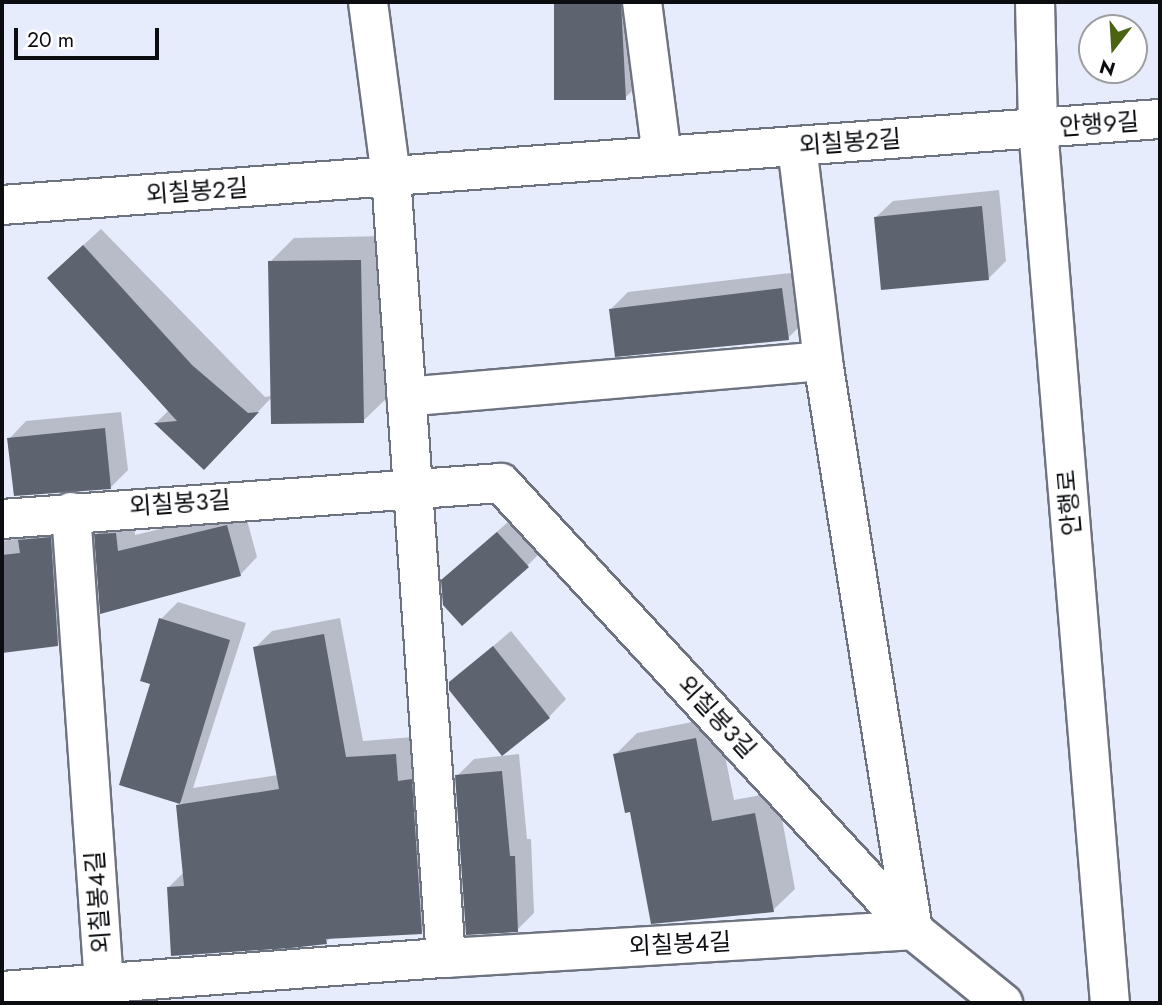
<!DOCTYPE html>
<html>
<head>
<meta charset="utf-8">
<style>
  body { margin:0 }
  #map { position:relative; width:1162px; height:1005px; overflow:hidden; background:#e6ecfb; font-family:Jost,"Noto Sans KR",sans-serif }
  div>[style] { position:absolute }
  .shadow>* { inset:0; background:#0003 }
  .building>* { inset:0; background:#5e6370 }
  .roads { filter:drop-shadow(2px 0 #6e7380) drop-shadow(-2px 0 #6e7380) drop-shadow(0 2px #6e7380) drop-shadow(0 -2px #6e7380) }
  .minor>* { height:38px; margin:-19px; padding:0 19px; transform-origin:19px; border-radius:19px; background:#fff }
  .tertiary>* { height:38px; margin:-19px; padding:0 19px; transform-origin:19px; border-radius:19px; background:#fff }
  span { translate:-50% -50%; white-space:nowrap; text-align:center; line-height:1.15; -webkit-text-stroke:5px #fff; paint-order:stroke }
  .street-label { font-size:24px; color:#0b0d11 }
  .frame { position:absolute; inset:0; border:4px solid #0b0d11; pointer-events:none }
  .north { position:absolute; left:1078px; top:14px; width:70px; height:70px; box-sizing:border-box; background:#fff; border:2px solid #9d9ea0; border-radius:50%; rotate:197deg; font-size:19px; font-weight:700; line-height:28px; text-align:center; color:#0b0d11 }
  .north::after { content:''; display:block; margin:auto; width:24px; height:32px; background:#4b6414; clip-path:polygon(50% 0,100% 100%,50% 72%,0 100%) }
  .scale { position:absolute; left:14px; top:28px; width:145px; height:32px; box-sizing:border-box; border:4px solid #0b0d11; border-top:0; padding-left:9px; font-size:21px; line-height:24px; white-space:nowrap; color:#0b0d11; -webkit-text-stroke:5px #fff; paint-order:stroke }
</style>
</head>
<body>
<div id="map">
  <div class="shadow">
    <i style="clip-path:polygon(556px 2px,638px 2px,642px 81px,625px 98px,556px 98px)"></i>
    <i style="clip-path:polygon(999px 190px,1006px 261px,989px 278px,875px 218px,893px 201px)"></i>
    <i style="clip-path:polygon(101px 229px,265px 397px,272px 396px,270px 262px,294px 238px,385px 236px,388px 397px,363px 421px,272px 397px,221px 451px,156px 423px,169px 410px,66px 261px)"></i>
    <i style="clip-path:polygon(799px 272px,805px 321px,788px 338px,611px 309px,628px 292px)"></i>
    <i style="clip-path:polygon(121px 412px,128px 470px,111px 487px,9px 439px,26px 421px)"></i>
    <i style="clip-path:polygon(244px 509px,257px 557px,240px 575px,102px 611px,96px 535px,113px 518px,133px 516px,135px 535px)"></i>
    <i style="clip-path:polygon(515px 516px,544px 549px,527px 566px,461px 563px)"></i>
    <i style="clip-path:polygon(67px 521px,75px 627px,58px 645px,2px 651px,2px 541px,22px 538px,37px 523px)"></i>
    <i style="clip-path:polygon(178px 602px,246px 623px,193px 788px,278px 775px,255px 648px,272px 631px,340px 618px,363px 741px,413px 737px,439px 915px,422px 932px,331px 937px,326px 942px,168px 888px,185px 871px,181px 802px,121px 784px,152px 683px,161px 619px)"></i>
    <i style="clip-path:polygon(511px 631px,566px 699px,549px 717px,450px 683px)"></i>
    <i style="clip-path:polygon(717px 717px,734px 800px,777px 792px,795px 889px,773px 910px,615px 755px,637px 733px)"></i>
    <i style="clip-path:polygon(519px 754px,527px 839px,531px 839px,534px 913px,517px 930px,457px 776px,474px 759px)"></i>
  </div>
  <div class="building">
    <i style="clip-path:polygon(554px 2px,621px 2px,626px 100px,554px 100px)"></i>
    <i style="clip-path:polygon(982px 206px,989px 280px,881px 290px,874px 217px)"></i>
    <i style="clip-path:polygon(83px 245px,192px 365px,248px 413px,259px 412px,204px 470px,154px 423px,177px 421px,47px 278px)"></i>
    <i style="clip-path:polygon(361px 260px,364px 423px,271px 424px,268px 261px)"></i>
    <i style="clip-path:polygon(782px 288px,789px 340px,615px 357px,609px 309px)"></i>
    <i style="clip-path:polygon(105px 428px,111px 489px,14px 496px,7px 438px)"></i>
    <i style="clip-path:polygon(227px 525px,241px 576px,100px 614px,94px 534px,116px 533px,118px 551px)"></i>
    <i style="clip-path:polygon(497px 532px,529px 567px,462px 626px,443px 605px,441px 580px)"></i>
    <i style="clip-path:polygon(51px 537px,58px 646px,2px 653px,2px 555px,20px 553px,18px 540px)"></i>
    <i style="clip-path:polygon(159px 618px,230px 640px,180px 804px,119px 785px,150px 684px,140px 681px)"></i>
    <i style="clip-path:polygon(324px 634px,346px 757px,396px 754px,398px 781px,412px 779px,422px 934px,326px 939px,327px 944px,291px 948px,171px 956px,167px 887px,184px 886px,176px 805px,279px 789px,253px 647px)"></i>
    <i style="clip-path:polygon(493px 646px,550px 718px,502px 756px,449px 690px,449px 682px)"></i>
    <i style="clip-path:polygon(696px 738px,712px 821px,755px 813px,774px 912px,651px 924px,630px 812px,625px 813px,613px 754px)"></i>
    <i style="clip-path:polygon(502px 771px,510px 856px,515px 856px,518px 932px,466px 935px,455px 775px)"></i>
  </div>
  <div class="roads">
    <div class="minor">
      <i style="left:368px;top:2px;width:176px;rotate:82.5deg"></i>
      <i style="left:391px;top:176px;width:784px;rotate:85.98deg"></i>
      <i style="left:642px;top:2px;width:155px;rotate:82.6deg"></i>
      <i style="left:797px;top:146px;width:217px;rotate:83.1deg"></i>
      <i style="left:2px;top:205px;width:1161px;rotate:-4.25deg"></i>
      <i style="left:71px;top:512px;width:472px;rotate:86deg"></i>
      <i style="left:2px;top:519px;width:500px;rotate:-4.13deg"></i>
      <i style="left:501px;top:483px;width:608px;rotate:47.33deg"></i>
      <i style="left:913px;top:930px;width:116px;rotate:39deg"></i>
      <i style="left:2px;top:991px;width:445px;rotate:-4.3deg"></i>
      <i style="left:446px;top:958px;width:468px;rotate:-3.4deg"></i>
      <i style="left:913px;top:930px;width:576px;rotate:-98.99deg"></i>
      <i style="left:823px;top:361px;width:418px;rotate:175.1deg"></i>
    </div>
    <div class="tertiary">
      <i style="left:1035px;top:2px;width:126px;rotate:88.6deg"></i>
      <i style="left:1038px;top:128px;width:878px;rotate:85.3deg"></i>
    </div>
  </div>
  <div class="street-label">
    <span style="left:1099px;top:124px;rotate:-4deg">안행9길</span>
    <span style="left:850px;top:142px;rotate:-4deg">외칠봉2길</span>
    <span style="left:197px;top:191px;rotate:-4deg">외칠봉2길</span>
    <span style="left:180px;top:503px;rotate:-4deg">외칠봉3길</span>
    <span style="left:1069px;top:503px;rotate:-95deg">안행로</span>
    <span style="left:717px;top:717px;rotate:47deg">외칠봉3길</span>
    <span style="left:98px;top:902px;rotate:-94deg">외칠봉4길</span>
    <span style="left:680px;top:944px;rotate:-3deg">외칠봉4길</span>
  </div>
  <div class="frame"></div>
  <div class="north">N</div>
  <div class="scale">20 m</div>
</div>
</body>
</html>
